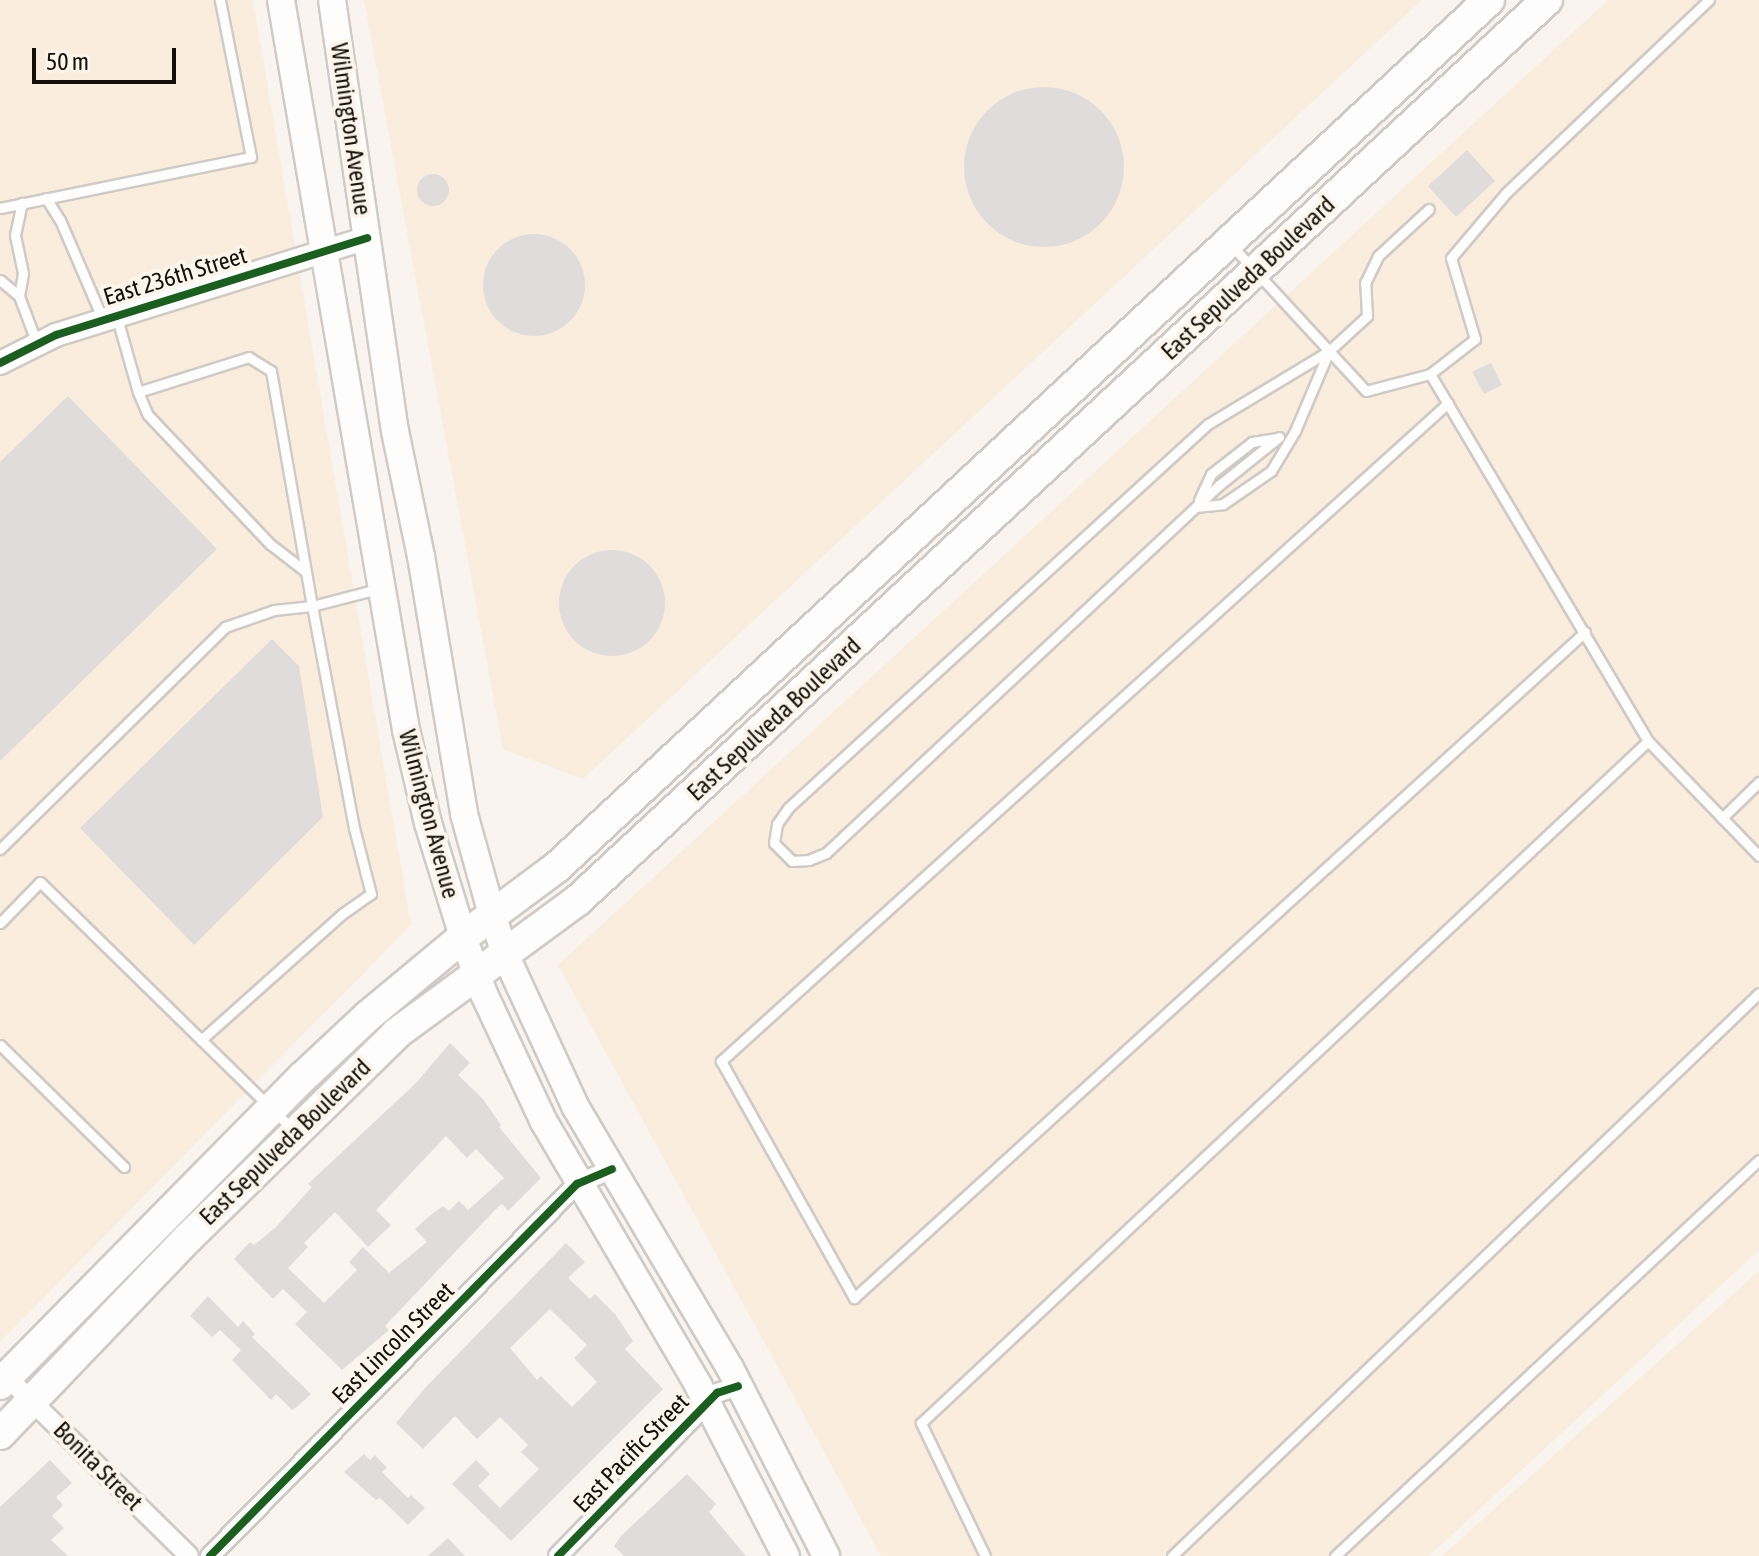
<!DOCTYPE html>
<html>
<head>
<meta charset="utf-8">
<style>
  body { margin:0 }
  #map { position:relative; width:1759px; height:1556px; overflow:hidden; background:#f9f4ef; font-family:"Asap Condensed",sans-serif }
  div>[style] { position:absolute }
  .built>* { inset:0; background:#faedde }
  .building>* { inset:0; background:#e1dcdc }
  .round { border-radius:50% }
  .roads { filter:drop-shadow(2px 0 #cfcac5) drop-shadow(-2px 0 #cfcac5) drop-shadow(0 2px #cfcac5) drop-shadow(0 -2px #cfcac5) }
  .service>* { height:9px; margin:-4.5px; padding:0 4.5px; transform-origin:4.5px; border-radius:4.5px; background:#fefdfd }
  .minor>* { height:18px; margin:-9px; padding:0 9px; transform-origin:9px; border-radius:9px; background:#fefdfd }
  .tertiary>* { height:22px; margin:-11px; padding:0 11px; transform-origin:11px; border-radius:11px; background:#fefdfd }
  .secondary>* { height:26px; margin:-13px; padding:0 13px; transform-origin:13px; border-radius:13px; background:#fefdfd }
  .primary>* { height:30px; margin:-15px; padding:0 15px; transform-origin:15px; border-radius:15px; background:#fefdfd }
  .cycleway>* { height:8px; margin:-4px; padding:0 4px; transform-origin:4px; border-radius:4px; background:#1b5e20 }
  span { translate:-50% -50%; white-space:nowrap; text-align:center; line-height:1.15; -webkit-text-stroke:8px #fdf5eb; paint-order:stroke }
  .street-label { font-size:24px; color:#130f09 }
  .scale { position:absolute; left:32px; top:48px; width:144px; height:36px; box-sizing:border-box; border:4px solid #130f09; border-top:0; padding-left:10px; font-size:24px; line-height:28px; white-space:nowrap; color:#130f09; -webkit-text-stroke:6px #fdf5eb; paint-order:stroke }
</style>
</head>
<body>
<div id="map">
  <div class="built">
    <i style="clip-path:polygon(0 0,253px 0,411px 925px,0 1342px)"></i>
    <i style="clip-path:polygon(364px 0,1422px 0,583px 779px,503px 749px)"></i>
    <i style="clip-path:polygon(1608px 0,1759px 0,1759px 1250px,1429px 1556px,881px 1556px,558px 965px)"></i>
    <i style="clip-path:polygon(1759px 1271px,1759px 1556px,1442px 1556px)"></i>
  </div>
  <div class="building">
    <i class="round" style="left:964px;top:87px;width:160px;height:160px"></i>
    <i style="clip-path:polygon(1467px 150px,1495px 181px,1456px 217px,1428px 186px)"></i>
    <i class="round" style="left:417px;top:174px;width:32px;height:32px"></i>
    <i class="round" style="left:483px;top:234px;width:102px;height:102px"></i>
    <i style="clip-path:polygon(1491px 363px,1502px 385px,1484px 394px,1472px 372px)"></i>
    <i style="clip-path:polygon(68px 396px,217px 549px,0 761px,0 462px)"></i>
    <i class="round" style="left:559px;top:550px;width:106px;height:106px"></i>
    <i style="clip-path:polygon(272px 639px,299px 666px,323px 817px,194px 945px,80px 828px)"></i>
    <i style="clip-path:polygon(evenodd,450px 1043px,470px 1063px,458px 1075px,483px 1099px,501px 1125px,499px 1127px,541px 1178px,508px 1211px,502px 1204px,495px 1210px,385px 1326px,389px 1330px,342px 1370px,295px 1324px,307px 1312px,283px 1289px,273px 1299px,234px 1259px,250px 1242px,254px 1245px,275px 1228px,312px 1187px,308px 1184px,416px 1083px,450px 1043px,446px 1136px,467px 1158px,476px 1149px,504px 1178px,468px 1210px,459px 1201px,449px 1211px,443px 1206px,427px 1218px,415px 1229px,427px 1242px,389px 1273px,363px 1247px,349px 1262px,357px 1270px,324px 1303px,288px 1268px,308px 1247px,304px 1243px,335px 1212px,368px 1247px,391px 1225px,376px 1210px,446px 1136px)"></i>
    <i style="clip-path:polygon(evenodd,566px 1243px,585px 1262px,568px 1278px,590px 1299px,595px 1294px,615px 1314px,633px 1341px,625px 1349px,663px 1389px,511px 1541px,452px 1484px,476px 1460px,490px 1474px,478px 1486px,500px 1508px,539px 1469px,521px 1452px,528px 1445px,500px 1417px,477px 1439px,455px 1416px,423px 1449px,396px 1423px,425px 1388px,566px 1243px,550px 1309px,587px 1345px,574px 1358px,597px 1382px,572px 1407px,541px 1376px,537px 1380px,510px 1348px,550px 1309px)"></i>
    <i style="clip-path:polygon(208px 1296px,238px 1327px,243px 1321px,255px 1334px,252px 1337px,311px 1394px,298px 1406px,292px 1410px,276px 1394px,271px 1400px,232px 1360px,241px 1350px,220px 1330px,212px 1337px,190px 1316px)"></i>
    <i style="clip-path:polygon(364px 1454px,370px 1460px,375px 1455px,387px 1468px,382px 1472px,408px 1498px,411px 1495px,425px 1508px,408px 1525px,380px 1498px,376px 1500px,344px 1472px)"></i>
    <i style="clip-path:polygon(50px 1460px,72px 1483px,56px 1497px,63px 1505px,52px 1516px,64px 1528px,51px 1540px,68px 1556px,0 1556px,0 1507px)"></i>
    <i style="clip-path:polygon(687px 1474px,716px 1504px,709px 1512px,746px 1556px,624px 1556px,614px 1546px,621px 1536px)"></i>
    <i style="clip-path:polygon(448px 1538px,465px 1556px,428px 1556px)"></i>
  </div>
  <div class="roads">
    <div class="service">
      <i style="left:46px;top:198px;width:26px;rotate:58deg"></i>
      <i style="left:60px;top:220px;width:109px;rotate:66.7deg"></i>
      <i style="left:0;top:208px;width:256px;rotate:-11.5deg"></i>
      <i style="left:251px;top:157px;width:160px;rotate:-101.2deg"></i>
      <i style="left:0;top:280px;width:25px;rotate:40deg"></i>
      <i style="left:19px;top:296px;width:51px;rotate:69.4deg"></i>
      <i style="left:19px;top:296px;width:23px;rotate:-80deg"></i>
      <i style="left:23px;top:273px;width:39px;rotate:-102deg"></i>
      <i style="left:15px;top:235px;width:33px;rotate:-78deg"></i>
      <i style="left:117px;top:318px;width:77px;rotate:74.2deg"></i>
      <i style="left:1430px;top:374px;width:57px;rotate:-37.9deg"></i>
      <i style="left:1475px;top:339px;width:84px;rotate:-106.5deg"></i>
      <i style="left:1451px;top:258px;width:85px;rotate:-49.8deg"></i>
      <i style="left:1506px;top:193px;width:280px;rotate:-43.6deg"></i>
      <i style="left:1448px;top:403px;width:981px;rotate:137.85deg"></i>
      <i style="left:721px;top:1061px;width:272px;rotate:60.7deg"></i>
      <i style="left:854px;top:1298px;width:989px;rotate:-42.34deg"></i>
      <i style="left:1279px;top:437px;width:78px;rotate:141.2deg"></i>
      <i style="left:1218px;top:486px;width:537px;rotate:136.89deg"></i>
      <i style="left:826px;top:853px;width:18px;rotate:158deg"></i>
      <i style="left:809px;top:860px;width:17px;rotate:177deg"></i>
      <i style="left:792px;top:861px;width:25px;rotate:-135deg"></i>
      <i style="left:774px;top:843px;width:19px;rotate:-81deg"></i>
      <i style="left:777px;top:824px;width:19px;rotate:-55deg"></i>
      <i style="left:788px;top:808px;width:569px;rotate:-42.44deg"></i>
      <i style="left:1208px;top:424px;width:141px;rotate:-31.1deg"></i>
      <i style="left:1329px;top:351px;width:52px;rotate:-42.6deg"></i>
      <i style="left:1367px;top:316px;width:33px;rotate:-93deg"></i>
      <i style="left:1365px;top:283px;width:30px;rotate:-64deg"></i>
      <i style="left:1378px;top:256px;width:69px;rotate:-42.7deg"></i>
      <i style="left:1199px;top:500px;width:29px;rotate:-65deg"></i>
      <i style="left:1211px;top:474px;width:52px;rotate:-38deg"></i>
      <i style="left:1252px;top:442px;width:24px;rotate:-9deg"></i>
      <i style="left:1196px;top:507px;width:27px;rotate:-6deg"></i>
      <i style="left:1223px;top:504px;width:58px;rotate:-34.5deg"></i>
      <i style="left:1271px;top:471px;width:47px;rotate:-59deg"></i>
      <i style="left:1295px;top:431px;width:87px;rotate:-67deg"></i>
      <i style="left:1648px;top:741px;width:160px;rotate:46deg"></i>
      <i style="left:1722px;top:818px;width:52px;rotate:-44.2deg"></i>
      <i style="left:0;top:849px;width:316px;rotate:-44.6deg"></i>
      <i style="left:225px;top:627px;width:52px;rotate:-19.1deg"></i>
      <i style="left:274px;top:610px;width:38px;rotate:-6deg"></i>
      <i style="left:312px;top:606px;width:239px;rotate:-99.9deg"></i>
      <i style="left:271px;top:371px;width:26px;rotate:-148deg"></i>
      <i style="left:249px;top:357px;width:116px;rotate:162.5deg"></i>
      <i style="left:138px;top:392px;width:25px;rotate:67deg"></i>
      <i style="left:148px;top:415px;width:178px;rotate:46.6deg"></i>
      <i style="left:270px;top:544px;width:44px;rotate:37.6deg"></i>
      <i style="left:0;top:923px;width:57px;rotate:-45.7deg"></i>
      <i style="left:40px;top:882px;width:356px;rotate:44.4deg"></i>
      <i style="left:201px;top:1040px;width:189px;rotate:-41.8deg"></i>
      <i style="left:342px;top:914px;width:35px;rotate:-35deg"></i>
      <i style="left:371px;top:894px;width:68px;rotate:-104.4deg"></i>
      <i style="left:354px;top:828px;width:226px;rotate:-100.7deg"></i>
      <i style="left:312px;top:606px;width:71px;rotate:-14.6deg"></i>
      <i style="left:0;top:1045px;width:174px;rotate:44.5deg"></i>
      <i style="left:985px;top:1556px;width:148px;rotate:-115.7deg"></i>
      <i style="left:921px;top:1423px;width:997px;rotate:-43.17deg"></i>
      <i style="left:1648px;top:741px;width:427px;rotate:-120.7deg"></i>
      <i style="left:1430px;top:374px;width:66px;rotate:165.1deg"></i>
      <i style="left:1366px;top:391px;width:197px;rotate:-132.7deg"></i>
      <i style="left:1172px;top:1556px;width:813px;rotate:-43.8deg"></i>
      <i style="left:1335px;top:1556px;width:580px;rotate:-43.04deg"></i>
    </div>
    <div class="minor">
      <i style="left:7px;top:1377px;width:255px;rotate:44.5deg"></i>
      <i style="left:210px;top:1556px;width:523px;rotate:-45.39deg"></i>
      <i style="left:577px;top:1184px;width:38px;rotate:-23deg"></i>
      <i style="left:558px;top:1556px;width:228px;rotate:-45.7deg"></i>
      <i style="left:717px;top:1393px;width:22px;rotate:-18deg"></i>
    </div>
    <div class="tertiary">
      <i style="left:0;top:363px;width:63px;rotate:-26.6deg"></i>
      <i style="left:56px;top:335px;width:326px;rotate:-17.3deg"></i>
    </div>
    <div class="secondary">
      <i style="left:281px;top:0;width:741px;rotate:80.28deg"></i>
      <i style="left:406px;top:730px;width:96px;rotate:76.7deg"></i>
      <i style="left:428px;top:823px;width:119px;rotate:72.9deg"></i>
      <i style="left:463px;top:937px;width:61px;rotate:69.8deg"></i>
      <i style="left:484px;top:994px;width:141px;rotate:64.9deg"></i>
      <i style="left:544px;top:1122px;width:305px;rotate:59.6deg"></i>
      <i style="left:698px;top:1385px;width:192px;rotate:62.8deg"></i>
      <i style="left:332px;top:0;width:436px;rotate:81.7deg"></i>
      <i style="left:395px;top:431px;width:128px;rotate:78.3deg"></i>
      <i style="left:421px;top:556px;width:262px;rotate:80.5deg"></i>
      <i style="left:464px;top:814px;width:104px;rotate:74.4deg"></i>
      <i style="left:492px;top:914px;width:40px;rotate:72deg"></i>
      <i style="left:504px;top:952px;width:170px;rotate:65.2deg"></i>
      <i style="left:575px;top:1106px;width:304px;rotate:59.4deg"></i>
      <i style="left:730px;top:1368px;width:211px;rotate:62.9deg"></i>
    </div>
    <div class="primary">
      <i style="left:0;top:1384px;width:431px;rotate:-45.4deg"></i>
      <i style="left:303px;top:1077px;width:89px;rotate:-43.2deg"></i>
      <i style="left:368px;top:1016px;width:124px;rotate:-39.7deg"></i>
      <i style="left:463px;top:937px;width:117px;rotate:-36.7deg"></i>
      <i style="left:557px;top:867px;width:1273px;rotate:-42.93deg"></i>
      <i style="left:0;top:1434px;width:272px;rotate:-46.2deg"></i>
      <i style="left:188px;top:1238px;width:293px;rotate:-44.4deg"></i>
      <i style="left:397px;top:1033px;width:223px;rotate:-36.3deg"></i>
      <i style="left:577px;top:901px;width:1324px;rotate:-42.89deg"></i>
    </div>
  </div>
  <div class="cycleway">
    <i style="left:0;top:363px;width:63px;rotate:-26.6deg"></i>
    <i style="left:56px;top:335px;width:326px;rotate:-17.3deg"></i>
    <i style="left:210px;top:1556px;width:523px;rotate:-45.39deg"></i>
    <i style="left:577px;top:1184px;width:38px;rotate:-23deg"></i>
    <i style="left:558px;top:1556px;width:228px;rotate:-45.7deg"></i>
    <i style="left:717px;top:1393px;width:22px;rotate:-18deg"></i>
  </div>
  <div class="street-label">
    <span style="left:351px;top:129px;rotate:82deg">Wilmington Avenue</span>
    <span style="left:175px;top:276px;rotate:-17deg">East 236th Street</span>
    <span style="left:1248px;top:278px;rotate:-43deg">East Sepulveda Boulevard</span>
    <span style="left:774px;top:719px;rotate:-43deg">East Sepulveda Boulevard</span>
    <span style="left:429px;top:814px;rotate:75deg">Wilmington Avenue</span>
    <span style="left:285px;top:1142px;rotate:-44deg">East Sepulveda Boulevard</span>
    <span style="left:393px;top:1343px;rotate:-45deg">East Lincoln Street</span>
    <span style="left:631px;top:1453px;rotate:-46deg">East Pacific Street</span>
    <span style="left:98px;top:1466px;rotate:45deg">Bonita Street</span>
  </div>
  <div class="scale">50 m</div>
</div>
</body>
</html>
